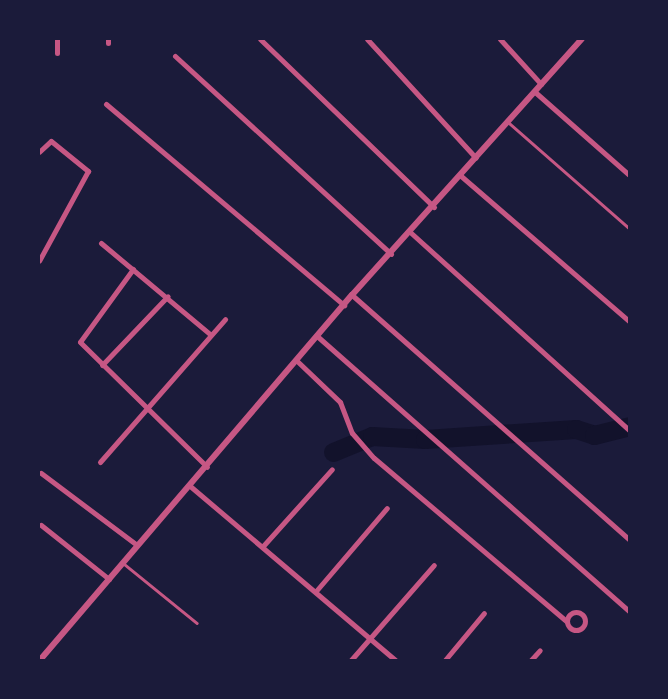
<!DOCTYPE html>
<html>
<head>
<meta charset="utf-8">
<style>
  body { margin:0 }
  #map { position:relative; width:668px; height:699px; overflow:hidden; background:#1b1b3a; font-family:Poppins,sans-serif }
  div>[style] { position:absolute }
  .river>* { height:19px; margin:-9.5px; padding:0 9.5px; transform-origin:9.5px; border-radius:9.5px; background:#12122b }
  .service>* { height:2.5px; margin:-1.25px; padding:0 1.25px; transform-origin:1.25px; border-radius:1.25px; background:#c65784 }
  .minor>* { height:5px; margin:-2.5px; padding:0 2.5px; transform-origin:2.5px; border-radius:2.5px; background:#c65784 }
  .minor>.ring { margin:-2.5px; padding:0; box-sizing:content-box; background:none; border:5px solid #c65784; border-radius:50% }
  .tertiary>* { height:6px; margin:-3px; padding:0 3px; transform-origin:3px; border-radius:3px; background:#c65784 }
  span { translate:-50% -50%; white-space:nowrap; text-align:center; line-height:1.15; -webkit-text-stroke:5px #1b1b3a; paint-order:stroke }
  .frame { position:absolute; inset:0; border:40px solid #1b1b3a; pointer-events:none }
</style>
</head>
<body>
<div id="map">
  <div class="river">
    <i style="left:333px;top:452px;width:42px;rotate:-22.3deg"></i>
    <i style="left:372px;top:436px;width:53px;rotate:3.2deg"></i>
    <i style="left:425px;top:439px;width:151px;rotate:-3.8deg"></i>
    <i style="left:576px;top:429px;width:19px;rotate:18deg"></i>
    <i style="left:594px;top:435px;width:36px;rotate:-14deg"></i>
  </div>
  <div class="service">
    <i style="left:508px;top:122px;width:161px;rotate:41.2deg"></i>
    <i style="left:123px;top:563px;width:95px;rotate:39deg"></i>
  </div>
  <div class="minor">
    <i style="left:57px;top:39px;width:14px;rotate:90deg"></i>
    <i style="left:260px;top:39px;width:242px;rotate:44deg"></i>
    <i style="left:367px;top:39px;width:161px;rotate:47.5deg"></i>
    <i style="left:500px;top:39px;width:61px;rotate:47.7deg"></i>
    <i style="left:108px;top:43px;width:4px;rotate:-90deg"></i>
    <i style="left:175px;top:56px;width:293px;rotate:42.5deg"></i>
    <i style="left:535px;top:92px;width:125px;rotate:41.4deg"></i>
    <i style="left:106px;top:104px;width:312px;rotate:40.2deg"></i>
    <i style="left:39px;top:152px;width:16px;rotate:-43deg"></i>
    <i style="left:51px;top:141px;width:48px;rotate:39deg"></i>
    <i style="left:88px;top:171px;width:102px;rotate:118.6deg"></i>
    <i style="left:461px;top:176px;width:222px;rotate:40.8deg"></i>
    <i style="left:410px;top:232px;width:295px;rotate:42.1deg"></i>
    <i style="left:101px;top:243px;width:142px;rotate:39.9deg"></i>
    <i style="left:133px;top:269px;width:90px;rotate:126deg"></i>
    <i style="left:80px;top:342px;width:178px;rotate:44.5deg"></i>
    <i style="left:352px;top:295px;width:369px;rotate:41.4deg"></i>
    <i style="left:317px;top:336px;width:416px;rotate:41.4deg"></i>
    <i style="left:296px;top:360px;width:61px;rotate:43.7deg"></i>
    <i style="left:340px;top:402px;width:33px;rotate:69deg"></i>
    <i style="left:352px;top:433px;width:33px;rotate:49deg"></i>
    <i style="left:374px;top:458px;width:252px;rotate:40.3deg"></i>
    <i style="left:102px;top:365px;width:95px;rotate:-46.3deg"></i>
    <i style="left:100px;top:462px;width:190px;rotate:-48.8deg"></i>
    <i style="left:41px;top:473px;width:120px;rotate:36.9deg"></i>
    <i style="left:190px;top:486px;width:269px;rotate:40.3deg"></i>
    <i style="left:41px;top:525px;width:87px;rotate:38.5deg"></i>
    <i style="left:263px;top:546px;width:103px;rotate:-48.1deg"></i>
    <i style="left:316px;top:591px;width:109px;rotate:-49.5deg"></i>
    <i class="ring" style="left:567px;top:612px;width:13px;height:13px"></i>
    <i style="left:351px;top:660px;width:126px;rotate:-48.9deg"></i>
    <i style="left:445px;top:660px;width:61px;rotate:-50.3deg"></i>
    <i style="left:531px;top:660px;width:13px;rotate:-48deg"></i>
  </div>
  <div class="tertiary">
    <i style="left:40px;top:660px;width:480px;rotate:-49.5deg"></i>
    <i style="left:352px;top:295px;width:344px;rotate:-48.1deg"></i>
  </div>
  <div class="frame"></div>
</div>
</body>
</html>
